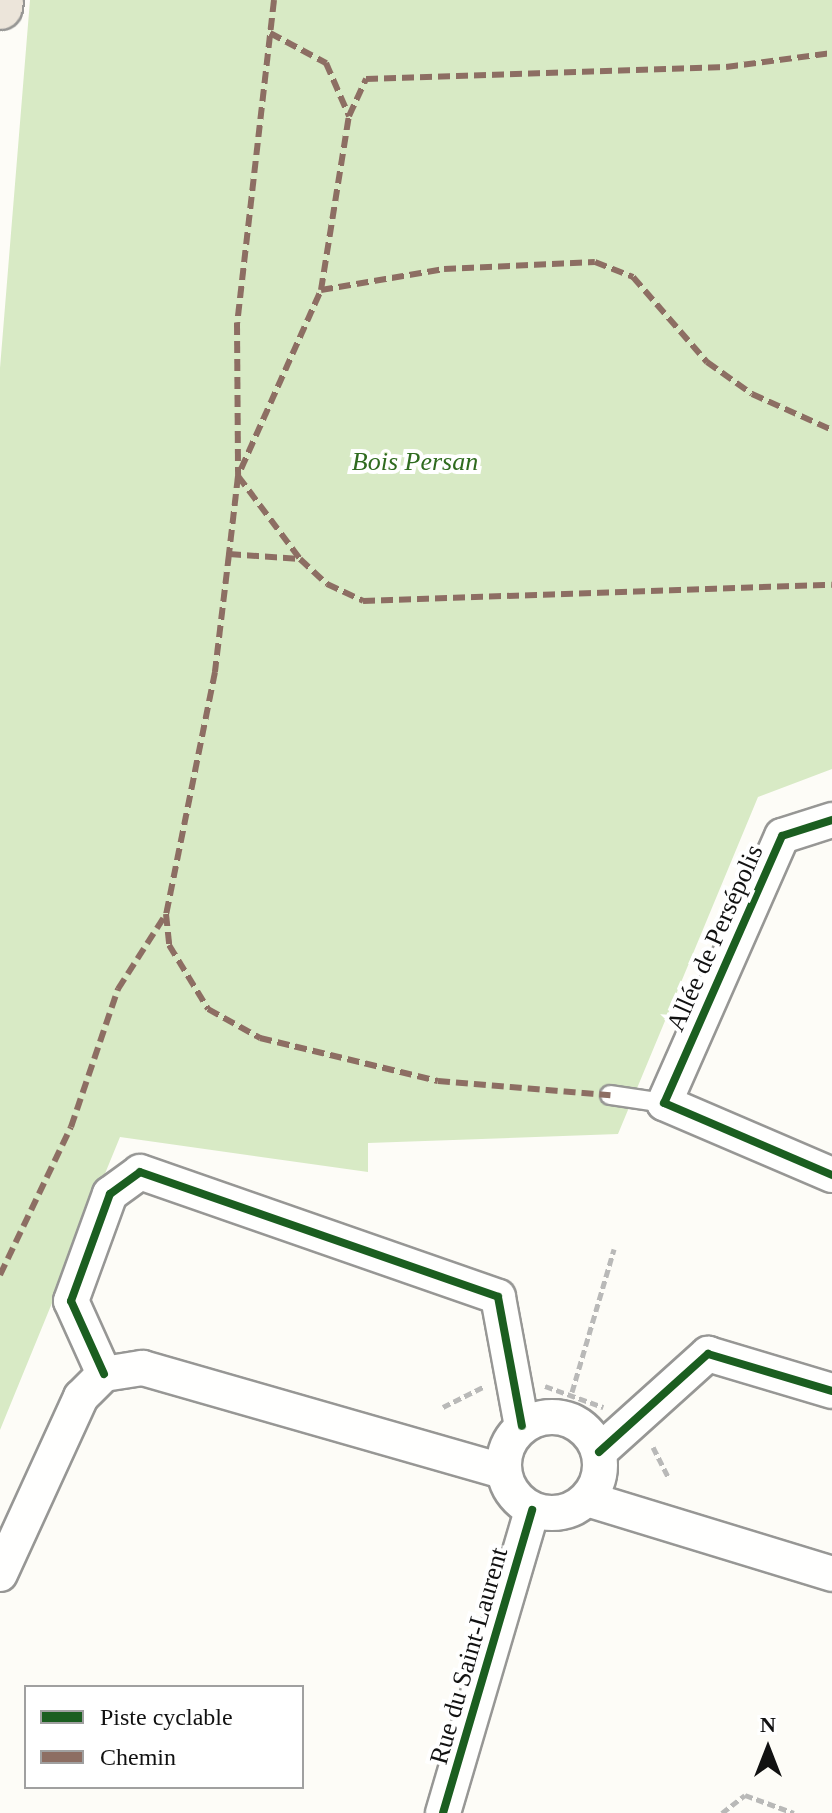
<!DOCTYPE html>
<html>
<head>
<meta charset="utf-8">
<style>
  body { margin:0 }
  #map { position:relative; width:832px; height:1813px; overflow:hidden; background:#fdfcf7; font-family:Georgia,serif }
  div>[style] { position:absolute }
  .forest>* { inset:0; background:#d8eac5 }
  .path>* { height:5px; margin-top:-2.5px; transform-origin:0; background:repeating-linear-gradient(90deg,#b9b9b8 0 8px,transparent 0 12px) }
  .roads { filter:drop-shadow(2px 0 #979795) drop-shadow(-2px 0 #979795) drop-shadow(0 2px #979795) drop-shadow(0 -2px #979795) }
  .service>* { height:18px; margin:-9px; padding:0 9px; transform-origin:9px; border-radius:9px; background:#fffffe }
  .minor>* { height:34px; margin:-17px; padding:0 17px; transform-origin:17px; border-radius:17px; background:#fffffe }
  .minor>.ring { margin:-17px; padding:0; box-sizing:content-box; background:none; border:34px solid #fffffe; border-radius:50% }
  .trunk>* { height:44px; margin:-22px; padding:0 22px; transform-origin:22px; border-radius:22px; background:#ece5da }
  .quiet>* { height:6px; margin-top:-3px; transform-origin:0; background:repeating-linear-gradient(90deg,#8d6e63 0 12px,transparent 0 18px) }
  .cycleway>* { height:8px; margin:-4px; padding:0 4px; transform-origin:4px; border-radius:4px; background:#1b5e20 }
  span { translate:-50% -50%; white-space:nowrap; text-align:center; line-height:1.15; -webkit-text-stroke:8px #fff; paint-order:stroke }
  .park-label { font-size:26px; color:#2f6b1f; font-style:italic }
  .street-label { font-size:26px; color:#111 }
  .legend { position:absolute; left:24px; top:1685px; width:280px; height:104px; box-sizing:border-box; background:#fff; border:2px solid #a0a0a0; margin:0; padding:10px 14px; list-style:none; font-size:24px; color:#111 }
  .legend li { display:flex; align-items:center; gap:16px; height:40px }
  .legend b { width:40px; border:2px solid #a0a0a0 }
  .north { position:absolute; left:728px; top:1709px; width:80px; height:80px; -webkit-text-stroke:6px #fff; paint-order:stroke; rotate:0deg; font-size:22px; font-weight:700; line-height:32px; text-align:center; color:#111 }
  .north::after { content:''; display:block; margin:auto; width:28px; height:36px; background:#111; clip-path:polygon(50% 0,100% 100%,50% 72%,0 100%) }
</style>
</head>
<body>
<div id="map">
  <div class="forest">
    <i style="clip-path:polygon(30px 0,832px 0,832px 769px,758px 797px,618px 1134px,368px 1143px,368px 1172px,120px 1137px,0 1430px,0 368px)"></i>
  </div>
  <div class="path">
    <i style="left:545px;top:1386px;width:62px;rotate:19.9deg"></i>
    <i style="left:572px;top:1392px;width:149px;rotate:-73.6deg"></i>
    <i style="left:443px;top:1407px;width:47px;rotate:-26.6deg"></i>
    <i style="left:653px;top:1447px;width:34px;rotate:63deg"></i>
    <i style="left:722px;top:1813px;width:29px;rotate:-38deg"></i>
    <i style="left:745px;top:1795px;width:52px;rotate:20.2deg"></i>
  </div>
  <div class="roads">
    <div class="service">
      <i style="left:610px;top:1095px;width:55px;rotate:8.4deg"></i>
    </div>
    <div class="minor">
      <i style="left:832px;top:820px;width:52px;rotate:162.3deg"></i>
      <i style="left:782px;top:836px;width:292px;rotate:113.8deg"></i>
      <i style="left:664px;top:1103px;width:183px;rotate:23.2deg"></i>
      <i style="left:104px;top:1374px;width:80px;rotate:-114.3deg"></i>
      <i style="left:71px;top:1301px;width:114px;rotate:-70deg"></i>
      <i style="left:110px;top:1194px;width:37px;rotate:-36deg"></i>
      <i style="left:140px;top:1172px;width:379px;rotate:19.2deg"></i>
      <i style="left:498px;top:1297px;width:131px;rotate:79.5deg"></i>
      <i class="ring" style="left:504px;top:1417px;width:62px;height:62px"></i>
      <i style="left:599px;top:1452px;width:147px;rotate:-42deg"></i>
      <i style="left:708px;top:1354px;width:129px;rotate:16.6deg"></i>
      <i style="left:587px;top:1499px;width:256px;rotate:17deg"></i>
      <i style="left:0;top:1574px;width:195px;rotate:-65.4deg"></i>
      <i style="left:81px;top:1397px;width:33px;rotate:-45deg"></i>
      <i style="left:104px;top:1374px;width:39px;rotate:-9deg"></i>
      <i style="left:143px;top:1368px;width:374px;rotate:16deg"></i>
      <i style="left:443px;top:1813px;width:316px;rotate:-73.6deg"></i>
    </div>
    <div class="trunk">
      <i style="left:0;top:7px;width:7px;rotate:-82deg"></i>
    </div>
  </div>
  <div class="quiet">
    <i style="left:274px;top:0;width:325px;rotate:96.5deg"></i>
    <i style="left:237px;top:323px;width:153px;rotate:89.6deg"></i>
    <i style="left:238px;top:476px;width:79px;rotate:96.6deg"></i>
    <i style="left:229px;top:554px;width:119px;rotate:96.8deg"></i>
    <i style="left:215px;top:672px;width:247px;rotate:101.4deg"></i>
    <i style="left:166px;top:914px;width:31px;rotate:84deg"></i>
    <i style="left:169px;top:945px;width:75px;rotate:58.6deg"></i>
    <i style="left:208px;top:1009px;width:60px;rotate:29.1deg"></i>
    <i style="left:260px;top:1038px;width:183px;rotate:13.6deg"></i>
    <i style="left:438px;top:1081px;width:173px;rotate:4.7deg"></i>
    <i style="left:270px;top:33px;width:64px;rotate:28.2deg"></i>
    <i style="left:326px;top:63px;width:58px;rotate:66.5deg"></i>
    <i style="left:321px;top:290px;width:125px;rotate:-9.7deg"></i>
    <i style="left:444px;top:269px;width:151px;rotate:-2.7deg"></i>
    <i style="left:595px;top:262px;width:41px;rotate:21.5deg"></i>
    <i style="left:633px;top:277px;width:113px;rotate:49deg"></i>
    <i style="left:707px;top:362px;width:55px;rotate:35.4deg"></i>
    <i style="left:752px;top:394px;width:88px;rotate:24.2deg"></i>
    <i style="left:241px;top:469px;width:196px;rotate:-65.9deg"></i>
    <i style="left:321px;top:290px;width:176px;rotate:-80.9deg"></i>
    <i style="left:349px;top:116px;width:41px;rotate:-65.3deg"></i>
    <i style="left:366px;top:79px;width:360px;rotate:-1.9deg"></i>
    <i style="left:726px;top:67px;width:107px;rotate:-7.5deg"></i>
    <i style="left:238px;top:476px;width:104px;rotate:53.2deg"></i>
    <i style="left:300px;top:559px;width:37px;rotate:43deg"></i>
    <i style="left:327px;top:584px;width:40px;rotate:25deg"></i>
    <i style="left:363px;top:601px;width:469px;rotate:-2deg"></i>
    <i style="left:229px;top:554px;width:71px;rotate:4deg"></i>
    <i style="left:0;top:1275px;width:164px;rotate:-64.4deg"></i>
    <i style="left:71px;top:1127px;width:146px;rotate:-71.2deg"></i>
    <i style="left:118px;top:989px;width:89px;rotate:-57.4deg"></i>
  </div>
  <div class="cycleway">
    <i style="left:832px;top:820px;width:52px;rotate:162.3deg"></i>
    <i style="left:782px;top:836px;width:292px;rotate:113.8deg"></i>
    <i style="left:664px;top:1103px;width:183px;rotate:23.2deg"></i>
    <i style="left:104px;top:1374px;width:80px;rotate:-114.3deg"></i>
    <i style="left:71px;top:1301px;width:114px;rotate:-70deg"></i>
    <i style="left:110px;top:1194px;width:37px;rotate:-36deg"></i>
    <i style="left:140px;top:1172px;width:379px;rotate:19.2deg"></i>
    <i style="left:498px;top:1297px;width:131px;rotate:79.5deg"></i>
    <i style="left:599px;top:1452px;width:147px;rotate:-42deg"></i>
    <i style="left:708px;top:1354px;width:129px;rotate:16.6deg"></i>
    <i style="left:443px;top:1813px;width:316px;rotate:-73.6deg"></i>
  </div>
  <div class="park-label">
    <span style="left:415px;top:462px">Bois Persan</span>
  </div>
  <div class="street-label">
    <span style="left:715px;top:938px;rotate:-66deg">Allée de Persépolis</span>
    <span style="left:469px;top:1656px;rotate:-74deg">Rue du Saint-Laurent</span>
  </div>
  <ul class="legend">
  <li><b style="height:10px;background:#1b5e20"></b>Piste cyclable</li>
  <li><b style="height:10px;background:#8d6e63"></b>Chemin</li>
  </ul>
  <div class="north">N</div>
</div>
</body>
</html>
